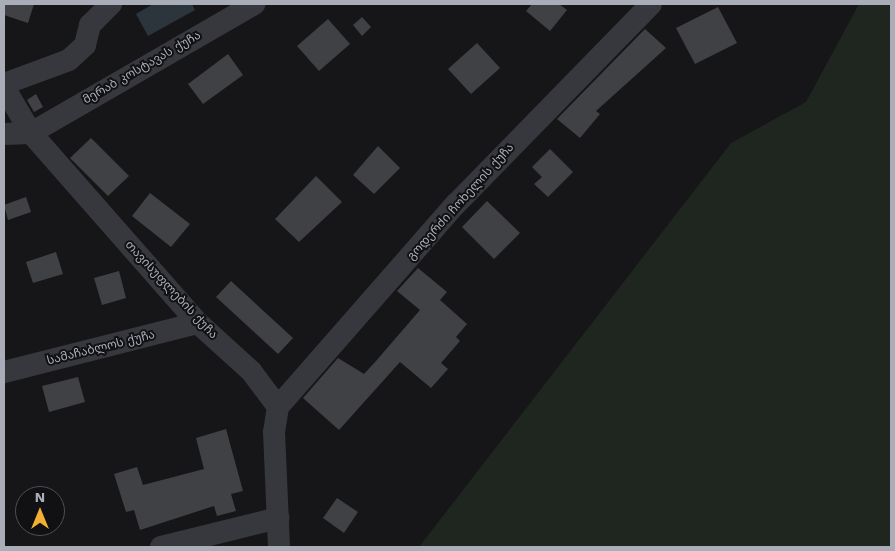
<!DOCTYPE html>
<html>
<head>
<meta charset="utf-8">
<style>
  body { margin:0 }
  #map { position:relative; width:895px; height:551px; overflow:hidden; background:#161618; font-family:"Work Sans","Noto Sans Georgian",sans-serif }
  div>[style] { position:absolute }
  .green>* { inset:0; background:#1e261f }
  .water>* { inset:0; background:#2c353c }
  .building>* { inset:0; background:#404145 }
  .minor>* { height:22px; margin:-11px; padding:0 11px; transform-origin:11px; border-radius:11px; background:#37383d }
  span { translate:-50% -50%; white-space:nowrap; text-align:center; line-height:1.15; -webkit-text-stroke:4px #111113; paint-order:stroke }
  .street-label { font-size:12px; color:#a8adb8 }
  .frame { position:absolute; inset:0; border:5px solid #a8adb8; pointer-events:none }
  .north { position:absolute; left:15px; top:486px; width:50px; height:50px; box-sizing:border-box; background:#111113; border:1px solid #4d4f55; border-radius:50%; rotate:0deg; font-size:14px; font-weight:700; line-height:20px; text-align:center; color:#a8adb8 }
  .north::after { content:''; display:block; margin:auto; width:18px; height:22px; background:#f2b134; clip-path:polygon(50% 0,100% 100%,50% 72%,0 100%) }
</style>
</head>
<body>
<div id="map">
  <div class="green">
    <i style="clip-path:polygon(859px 4px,891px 4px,891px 547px,419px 547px,731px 143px,806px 102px)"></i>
  </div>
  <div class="water">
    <i style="clip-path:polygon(153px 4px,192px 4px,195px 10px,148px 36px,136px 14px)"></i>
  </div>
  <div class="building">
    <i style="clip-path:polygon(4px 4px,34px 4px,28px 23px,4px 15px)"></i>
    <i style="clip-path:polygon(532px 4px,559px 4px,567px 10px,550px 31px,526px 11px)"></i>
    <i style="clip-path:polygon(718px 7px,737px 43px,695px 64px,676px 28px)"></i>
    <i style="clip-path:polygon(362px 17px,371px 27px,362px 36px,353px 25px)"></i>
    <i style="clip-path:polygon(328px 19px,350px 44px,319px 71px,297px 46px)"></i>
    <i style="clip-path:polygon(645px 29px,666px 48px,596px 111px,600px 114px,580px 138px,557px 119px)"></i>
    <i style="clip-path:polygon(477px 43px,500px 68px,471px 94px,448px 69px)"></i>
    <i style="clip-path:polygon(228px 54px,243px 75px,203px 104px,188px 84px)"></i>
    <i style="clip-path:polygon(36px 94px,43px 107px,34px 112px,27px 100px)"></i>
    <i style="clip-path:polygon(91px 138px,129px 176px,108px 196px,70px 158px)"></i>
    <i style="clip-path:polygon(378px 146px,400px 168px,374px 194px,353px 175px)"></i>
    <i style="clip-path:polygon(550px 149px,573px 172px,548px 197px,534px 184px,542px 177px,532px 167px)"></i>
    <i style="clip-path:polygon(316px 176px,342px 202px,299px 242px,275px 219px)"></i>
    <i style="clip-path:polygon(150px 193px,190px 224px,171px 247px,132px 216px)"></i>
    <i style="clip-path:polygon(26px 197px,31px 212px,8px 220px,4px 205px)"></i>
    <i style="clip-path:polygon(487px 201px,520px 233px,494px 259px,462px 227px)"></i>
    <i style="clip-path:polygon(56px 252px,63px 274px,33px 283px,26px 262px)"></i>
    <i style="clip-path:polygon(418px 268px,447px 292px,440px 300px,467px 324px,456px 337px,460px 341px,441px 363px,448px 369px,431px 388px,400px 362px,339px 430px,303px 398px,338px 358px,364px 374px,376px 361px,420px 310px,397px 291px)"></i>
    <i style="clip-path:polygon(119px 271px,126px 298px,102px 305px,94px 278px)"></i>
    <i style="clip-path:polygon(231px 281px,293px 338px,278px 354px,216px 297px)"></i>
    <i style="clip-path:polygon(78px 377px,85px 402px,49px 412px,42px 386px)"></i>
    <i style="clip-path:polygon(226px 429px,243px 491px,231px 494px,236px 511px,217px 516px,214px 506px,140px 530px,134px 510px,126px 512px,114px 474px,137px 467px,143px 485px,204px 469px,196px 438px)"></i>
    <i style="clip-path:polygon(337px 498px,358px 512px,344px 533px,323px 518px)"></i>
  </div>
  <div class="minor">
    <i style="left:4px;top:84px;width:69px;rotate:-20.3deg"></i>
    <i style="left:69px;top:60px;width:22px;rotate:-43deg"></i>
    <i style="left:85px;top:45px;width:21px;rotate:-76deg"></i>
    <i style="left:90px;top:25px;width:30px;rotate:-45deg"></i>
    <i style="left:4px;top:87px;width:53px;rotate:59.6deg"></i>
    <i style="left:31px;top:133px;width:253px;rotate:48.7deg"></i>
    <i style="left:198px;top:323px;width:72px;rotate:42.2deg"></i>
    <i style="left:251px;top:371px;width:45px;rotate:53.1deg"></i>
    <i style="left:278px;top:407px;width:25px;rotate:99deg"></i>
    <i style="left:274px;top:432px;width:115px;rotate:87.5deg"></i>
    <i style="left:4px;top:134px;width:27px;rotate:-2deg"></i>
    <i style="left:31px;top:133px;width:258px;rotate:-30deg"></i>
    <i style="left:4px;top:372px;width:200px;rotate:-14.2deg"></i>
    <i style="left:278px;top:407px;width:270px;rotate:-48.8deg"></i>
    <i style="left:456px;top:204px;width:279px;rotate:-45.7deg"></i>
    <i style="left:161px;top:547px;width:121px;rotate:-13.9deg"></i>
  </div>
  <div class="street-label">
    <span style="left:142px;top:68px;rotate:-30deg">მერაბ კოსტავას ქუჩა</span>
    <span style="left:461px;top:202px;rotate:-48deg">გოდერძი ჩოხელის ქუჩა</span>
    <span style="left:171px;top:290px;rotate:47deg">თავისუფლების ქუჩა</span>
    <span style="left:101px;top:348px;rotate:-14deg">სამაჩაბლოს ქუჩა</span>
  </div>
  <div class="frame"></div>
  <div class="north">N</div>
</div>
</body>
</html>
